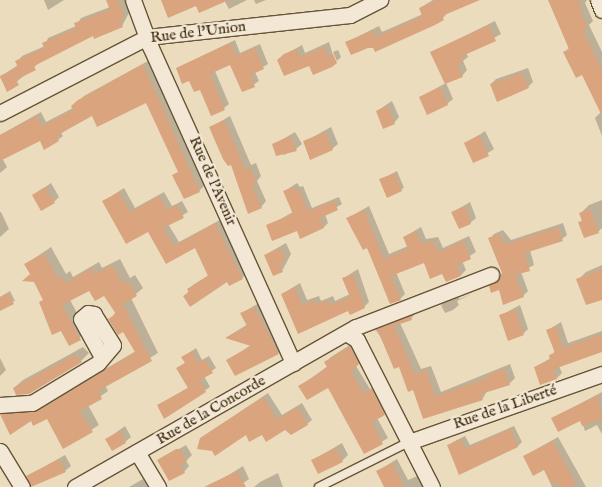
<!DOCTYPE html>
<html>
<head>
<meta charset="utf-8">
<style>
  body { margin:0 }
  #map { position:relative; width:602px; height:487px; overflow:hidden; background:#ebdcbe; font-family:"IM FELL English",serif }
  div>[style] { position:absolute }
  .shadow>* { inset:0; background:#0003 }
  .building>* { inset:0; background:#daa47e }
  .roads { filter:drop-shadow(1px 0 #675438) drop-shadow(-1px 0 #675438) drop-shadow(0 1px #675438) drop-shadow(0 -1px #675438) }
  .service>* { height:8px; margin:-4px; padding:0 4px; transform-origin:4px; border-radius:4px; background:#f2e8d5 }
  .minor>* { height:15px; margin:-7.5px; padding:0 7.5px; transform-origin:7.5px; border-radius:7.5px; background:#f2e8d5 }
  span { translate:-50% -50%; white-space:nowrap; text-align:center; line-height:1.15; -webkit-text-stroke:4.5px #f2e8d5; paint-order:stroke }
  .street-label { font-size:15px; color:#3b260b }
</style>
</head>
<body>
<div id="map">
  <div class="shadow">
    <i style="clip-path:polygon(44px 0,64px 0,48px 10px)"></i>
    <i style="clip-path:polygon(107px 0,125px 0,130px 11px,122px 26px,93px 35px,40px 62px,7px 90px,0 77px,18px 65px,17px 62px,22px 56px,45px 46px,48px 38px,76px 26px,81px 18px,110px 7px)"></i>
    <i style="clip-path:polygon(224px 0,247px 0,229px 9px)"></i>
    <i style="clip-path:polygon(254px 0,266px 0,256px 4px)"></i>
    <i style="clip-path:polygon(433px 0,476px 0,448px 12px,443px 18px,374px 47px,347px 42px,379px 26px,382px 32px,423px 14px,420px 8px)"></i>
    <i style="clip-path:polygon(551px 0,587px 0,585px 3px,593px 21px,589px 25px,602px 52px,602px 136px,595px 118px,601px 112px,583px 74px,565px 52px,569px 48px)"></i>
    <i style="clip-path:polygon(495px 21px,501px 34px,466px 53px,468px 57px,463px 61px,467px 70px,462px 76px,432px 52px)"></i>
    <i style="clip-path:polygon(235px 40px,240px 53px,260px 44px,268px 64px,255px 72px,259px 81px,243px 91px,231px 64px,215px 71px,229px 104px,224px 108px,177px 68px)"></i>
    <i style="clip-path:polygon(329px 42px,335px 62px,284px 55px,302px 45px,305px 53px)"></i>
    <i style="clip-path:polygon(338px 50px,341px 57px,337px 61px,333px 52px)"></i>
    <i style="clip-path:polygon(148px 61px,204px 186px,199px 191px,174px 176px,179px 171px,147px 101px,92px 115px,61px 133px,63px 136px,58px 140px,40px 140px,2px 158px,7px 167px,0 173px,0 135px,41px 112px,46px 122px,73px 108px,84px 96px)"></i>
    <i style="clip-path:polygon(528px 68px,533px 82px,528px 87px,491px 84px,496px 79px)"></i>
    <i style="clip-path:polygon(446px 83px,453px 99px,447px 104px,420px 97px)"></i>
    <i style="clip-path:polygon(392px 101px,399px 117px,394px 123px,377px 111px)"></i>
    <i style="clip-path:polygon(230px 116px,251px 165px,256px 163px,261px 176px,257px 181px,266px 201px,261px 207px,211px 127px)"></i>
    <i style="clip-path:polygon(331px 127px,338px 144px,332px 149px,304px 142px)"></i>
    <i style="clip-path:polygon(485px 131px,494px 149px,474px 162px,466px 144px)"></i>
    <i style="clip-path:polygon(295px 132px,302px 144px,296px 149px,284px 155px,273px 145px)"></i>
    <i style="clip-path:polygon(397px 171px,404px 188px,387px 196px,380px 180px)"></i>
    <i style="clip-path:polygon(51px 183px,59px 197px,54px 202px,34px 195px)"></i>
    <i style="clip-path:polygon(297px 183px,300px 187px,303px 186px,312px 208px,339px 197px,342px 204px,325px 214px,328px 223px,324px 227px,298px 229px,268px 226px,293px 212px,285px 191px)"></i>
    <i style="clip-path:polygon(124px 188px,135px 208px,164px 192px,172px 206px,182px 201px,188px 212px,168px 224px,179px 242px,220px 220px,247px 274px,242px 278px,227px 280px,185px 296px,193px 285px,209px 275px,195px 247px,166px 262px,149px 230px,104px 201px)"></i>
    <i style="clip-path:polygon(602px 200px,602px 228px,598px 232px,580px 223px,583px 219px,581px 213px,589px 205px)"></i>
    <i style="clip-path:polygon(470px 202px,476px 218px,470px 223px,453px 212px)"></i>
    <i style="clip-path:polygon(369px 206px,389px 254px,408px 246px,404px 237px,421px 227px,426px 239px,438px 237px,443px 248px,469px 236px,476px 252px,462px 261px,466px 270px,461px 275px,446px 281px,443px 273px,425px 261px,396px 272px,405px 294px,400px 299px,348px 218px)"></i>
    <i style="clip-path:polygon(1px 212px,9px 229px,0 237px,0 212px)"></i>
    <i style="clip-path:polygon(563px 223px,567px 235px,562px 239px,530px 250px,534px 265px,521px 272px,528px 291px,523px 296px,490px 286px,503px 273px,490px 239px,494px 234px,503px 230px,511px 240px)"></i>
    <i style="clip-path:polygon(286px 243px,291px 254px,282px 271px,265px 255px)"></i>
    <i style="clip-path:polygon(51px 247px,66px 274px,70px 271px,73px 277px,99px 262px,102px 268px,120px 259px,130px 278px,135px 275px,143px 288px,131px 298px,158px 353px,105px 385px,108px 391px,88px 405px,99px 425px,64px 447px,47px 417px,31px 419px,11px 433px,0 414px,5px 409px,44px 405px,136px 351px,124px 330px,110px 319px,116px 312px,105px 294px,90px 290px,70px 300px,87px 332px,69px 345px,26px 264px)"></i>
    <i style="clip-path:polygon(602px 265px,602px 298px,578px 280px,586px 272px)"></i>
    <i style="clip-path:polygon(358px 269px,369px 302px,364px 307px,349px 310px,299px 332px,282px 294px,300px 283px,307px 300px,319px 296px,321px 301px,333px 296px,335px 301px,350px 294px,344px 278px)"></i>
    <i style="clip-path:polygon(474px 289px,459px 296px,459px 299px,472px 294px,457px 301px,459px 305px,453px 310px,445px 313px,441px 305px,447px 300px)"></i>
    <i style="clip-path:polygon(10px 291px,15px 301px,0 304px,0 297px)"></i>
    <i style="clip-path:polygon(259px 303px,283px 348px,278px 353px,228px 360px,251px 345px,227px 337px,248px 324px,242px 313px)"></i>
    <i style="clip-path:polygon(520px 305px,528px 329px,523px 334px,500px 316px)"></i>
    <i style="clip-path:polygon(416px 312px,411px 319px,400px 323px,421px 369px,431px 366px,441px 392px,510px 364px,515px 378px,509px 384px,487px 391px,483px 398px,424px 417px,414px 388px,376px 330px)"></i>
    <i style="clip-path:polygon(561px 322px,568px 343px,602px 331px,602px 351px,559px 366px,562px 373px,557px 378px,541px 383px,535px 367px,551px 358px,555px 350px,548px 330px)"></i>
    <i style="clip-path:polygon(353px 343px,363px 358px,356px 366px,370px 389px,377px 385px,389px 409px,377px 418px,388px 438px,364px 452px,328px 386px,300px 386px,328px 366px,326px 363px,331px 357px)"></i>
    <i style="clip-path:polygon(83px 347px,89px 353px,81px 361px,29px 393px,14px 388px,23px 380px)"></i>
    <i style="clip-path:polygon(196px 348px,202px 360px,209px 356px,216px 368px,204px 376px,210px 387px,165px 417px,159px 405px,189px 387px,178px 368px,186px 362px,183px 357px)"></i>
    <i style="clip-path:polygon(0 358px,6px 370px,0 376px)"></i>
    <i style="clip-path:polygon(602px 392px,602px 434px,597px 425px,585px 431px,581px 419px,553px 418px)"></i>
    <i style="clip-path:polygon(268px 393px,282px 415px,302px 403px,312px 420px,307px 424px,263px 433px,201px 438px)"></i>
    <i style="clip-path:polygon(125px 426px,131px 437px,125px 442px,107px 439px)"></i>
    <i style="clip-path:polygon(514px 426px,522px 442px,518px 446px,460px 473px,449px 446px,453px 442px,465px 436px,470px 445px)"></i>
    <i style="clip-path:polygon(558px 437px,586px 487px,552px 487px,544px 468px,524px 456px)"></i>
    <i style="clip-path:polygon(342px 443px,348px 455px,342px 461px,313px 460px)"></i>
    <i style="clip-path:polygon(186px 445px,192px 455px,186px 461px,189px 466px,184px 472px,159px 460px)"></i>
    <i style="clip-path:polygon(65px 455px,71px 466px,65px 471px,28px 476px)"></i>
    <i style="clip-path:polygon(397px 459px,408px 480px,422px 474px,423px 487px,385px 487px,378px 471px)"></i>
    <i style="clip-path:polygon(243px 466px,249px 479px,238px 487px,223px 487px,219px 481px)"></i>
    <i style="clip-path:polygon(278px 473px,283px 487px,254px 487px,260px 482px)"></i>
    <i style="clip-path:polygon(143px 479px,148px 487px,129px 487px)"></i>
  </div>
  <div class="building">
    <i style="clip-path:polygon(106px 0,118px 0,125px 18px,120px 20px,123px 27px,94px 39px,93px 36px,34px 66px,36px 70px,16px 80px,19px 85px,7px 92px,0 76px,18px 67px,15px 61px,44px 48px,42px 43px,76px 28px,74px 23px,110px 10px)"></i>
    <i style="clip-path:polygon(161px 0,229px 0,199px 13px,196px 6px,168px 18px)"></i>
    <i style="clip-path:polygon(437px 0,480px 0,442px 16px,444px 20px,435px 25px,375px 52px,373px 48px,368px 48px,351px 55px,345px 42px,374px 30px,376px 37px,422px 16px,419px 8px)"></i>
    <i style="clip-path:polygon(548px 0,578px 0,582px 8px,579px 9px,588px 28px,583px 30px,602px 70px,602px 116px,582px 75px,576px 78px,563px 52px,569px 49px)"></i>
    <i style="clip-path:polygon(489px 25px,496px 41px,460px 57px,463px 63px,458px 66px,463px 77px,445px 84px,430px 52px)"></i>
    <i style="clip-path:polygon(230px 43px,236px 56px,255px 48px,264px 69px,251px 75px,255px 87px,242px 92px,230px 65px,210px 74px,225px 110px,211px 116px,200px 90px,194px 92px,189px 81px,182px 84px,176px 68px)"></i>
    <i style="clip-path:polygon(324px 47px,328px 56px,333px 54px,337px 63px,332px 67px,313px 75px,309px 66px,284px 76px,277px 60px,284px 54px,296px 49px,300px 57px)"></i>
    <i style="clip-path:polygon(143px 64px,200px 192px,184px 199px,172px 175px,178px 172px,146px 103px,97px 127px,92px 116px,63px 132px,57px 138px,59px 141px,44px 150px,40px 141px,0 161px,0 135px,36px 116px,42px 126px,73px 110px,71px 106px,78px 100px)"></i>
    <i style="clip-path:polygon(522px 73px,529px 88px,497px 102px,490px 84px)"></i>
    <i style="clip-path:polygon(440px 87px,448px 105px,427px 115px,419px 97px)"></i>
    <i style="clip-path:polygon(387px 106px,395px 124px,383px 129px,376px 111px)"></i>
    <i style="clip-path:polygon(224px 120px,246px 170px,250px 168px,257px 183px,252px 185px,262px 208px,248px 214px,231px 165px,228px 166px,223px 159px,209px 127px)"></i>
    <i style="clip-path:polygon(325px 132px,333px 150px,310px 160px,303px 141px)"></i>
    <i style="clip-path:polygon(479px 135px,489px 156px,473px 163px,464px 143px)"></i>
    <i style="clip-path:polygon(290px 136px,297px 151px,276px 156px,272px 144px)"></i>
    <i style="clip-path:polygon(395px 173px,402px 191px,387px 198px,379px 179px)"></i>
    <i style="clip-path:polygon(45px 187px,55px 203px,41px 211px,32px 195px)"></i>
    <i style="clip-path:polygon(293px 187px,295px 191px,299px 189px,308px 211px,334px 201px,338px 210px,320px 218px,324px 228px,300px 239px,297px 231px,272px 241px,266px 225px,293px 214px,283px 191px)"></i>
    <i style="clip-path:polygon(119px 192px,130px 212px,159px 196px,167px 210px,177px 205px,184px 218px,163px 228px,174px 246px,215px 223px,243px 279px,229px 286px,227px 282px,190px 307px,183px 296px,189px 292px,187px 289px,208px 276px,195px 248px,166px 264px,148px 232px,126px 244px,102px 201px)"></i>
    <i style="clip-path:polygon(465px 206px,471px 224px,459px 229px,451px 212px)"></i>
    <i style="clip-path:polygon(590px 209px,599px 233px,584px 238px,578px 222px,582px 221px,579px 213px)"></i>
    <i style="clip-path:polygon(364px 210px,384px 259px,408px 249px,403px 237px,416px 231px,421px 243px,433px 241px,438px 252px,464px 241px,471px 259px,457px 265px,461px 276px,446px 282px,442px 274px,430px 279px,424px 263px,391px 276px,401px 300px,390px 304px,367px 248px,363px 250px,346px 218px)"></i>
    <i style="clip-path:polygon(558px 227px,563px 241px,525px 253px,530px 271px,515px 275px,524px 297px,503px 305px,499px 290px,491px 293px,489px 286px,498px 281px,502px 273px,488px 238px,498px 234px,505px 244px)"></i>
    <i style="clip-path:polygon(280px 248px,286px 261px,279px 264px,283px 272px,273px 276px,264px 255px)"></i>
    <i style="clip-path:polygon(44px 253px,59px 280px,63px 277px,66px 283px,92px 268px,95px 274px,112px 265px,123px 284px,128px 281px,137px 296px,123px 304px,152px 361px,98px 391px,102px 399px,80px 411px,93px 432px,63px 449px,47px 419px,33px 426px,31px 421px,10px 435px,0 414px,37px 411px,135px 352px,123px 332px,118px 335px,108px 319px,116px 314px,104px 296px,95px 301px,89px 291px,62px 305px,81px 340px,69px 346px,61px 331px,52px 335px,39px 302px,43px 300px,34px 282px,22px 281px,30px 274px,24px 264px)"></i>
    <i style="clip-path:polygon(602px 269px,602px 300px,586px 305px,576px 279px)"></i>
    <i style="clip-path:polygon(353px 274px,365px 308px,350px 315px,348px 311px,298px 334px,281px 294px,295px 287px,302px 305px,314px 300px,316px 305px,328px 300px,330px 305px,350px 297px,342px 278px)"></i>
    <i style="clip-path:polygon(8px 293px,14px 304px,0 311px,0 297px)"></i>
    <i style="clip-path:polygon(254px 307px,279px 354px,235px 376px,226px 360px,251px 346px,225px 338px,247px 326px,240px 313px)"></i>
    <i style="clip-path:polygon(515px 309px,524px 335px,508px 341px,499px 315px)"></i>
    <i style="clip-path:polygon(410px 316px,412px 320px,394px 326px,415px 374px,426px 370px,435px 396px,488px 378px,487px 375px,504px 369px,510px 385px,481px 394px,483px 400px,423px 419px,413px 390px,408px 392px,399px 367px,394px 369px,378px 331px,374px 330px)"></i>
    <i style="clip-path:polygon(556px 326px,563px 348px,602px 334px,602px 352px,554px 369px,557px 379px,540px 385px,534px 367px,550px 360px,549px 355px,555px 353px,546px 330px)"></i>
    <i style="clip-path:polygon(347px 348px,351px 349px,359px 364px,351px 372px,364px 393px,372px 389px,385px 415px,372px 422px,383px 444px,364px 454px,328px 388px,307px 400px,298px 386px,317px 375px,327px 367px,324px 362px)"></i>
    <i style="clip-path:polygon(192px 351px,198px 363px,205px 359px,213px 373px,200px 380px,206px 392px,164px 419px,157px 405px,188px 388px,176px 368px,185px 363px,181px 357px)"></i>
    <i style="clip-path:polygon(74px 355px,82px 362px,29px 394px,16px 395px,13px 388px)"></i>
    <i style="clip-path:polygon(598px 395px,602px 419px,582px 426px,580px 421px,558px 432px,551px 418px)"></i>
    <i style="clip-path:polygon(263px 397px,277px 419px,298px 407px,308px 425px,291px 435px,285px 430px,266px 442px,262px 435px,249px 442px,246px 435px,215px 456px,212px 451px,197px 449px,200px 438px)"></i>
    <i style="clip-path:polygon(510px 429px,518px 447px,459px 475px,447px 445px,461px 439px,466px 449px)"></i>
    <i style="clip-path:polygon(120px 431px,126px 443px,112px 451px,105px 439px)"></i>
    <i style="clip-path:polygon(553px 441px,576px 484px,569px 487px,559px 487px,557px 481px,551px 484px,544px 470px,533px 476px,523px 456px)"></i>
    <i style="clip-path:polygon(336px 448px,343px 462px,318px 474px,311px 460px)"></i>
    <i style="clip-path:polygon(176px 449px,180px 449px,187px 461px,180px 465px,185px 473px,169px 481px,157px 460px)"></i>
    <i style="clip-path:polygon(59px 459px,66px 472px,31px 487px,26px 476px)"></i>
    <i style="clip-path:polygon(392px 463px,404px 487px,384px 487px,376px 471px)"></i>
    <i style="clip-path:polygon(237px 471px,246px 487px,204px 487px)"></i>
  </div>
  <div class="roads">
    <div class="service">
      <i style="left:319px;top:487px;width:101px;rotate:-26.6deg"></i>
    </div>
    <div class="minor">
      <i style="left:133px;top:0;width:49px;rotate:69.7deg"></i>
      <i style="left:150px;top:46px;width:348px;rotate:65.7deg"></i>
      <i style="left:598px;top:0;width:11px;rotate:68deg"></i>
      <i style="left:0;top:113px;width:165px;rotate:-27.3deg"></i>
      <i style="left:147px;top:37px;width:204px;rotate:-6.2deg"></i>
      <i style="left:350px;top:15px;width:34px;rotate:-27deg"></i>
      <i style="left:346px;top:333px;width:13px;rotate:32deg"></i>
      <i style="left:357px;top:340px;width:165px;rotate:63deg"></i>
      <i style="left:0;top:405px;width:32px;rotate:-4deg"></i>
      <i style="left:32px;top:403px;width:77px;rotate:-31.2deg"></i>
      <i style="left:98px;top:363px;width:23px;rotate:-50deg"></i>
      <i style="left:113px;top:345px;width:36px;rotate:-122deg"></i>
      <i style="left:94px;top:314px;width:6px;rotate:-171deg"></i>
      <i style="left:88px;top:313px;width:9px;rotate:139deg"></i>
      <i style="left:81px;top:319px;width:43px;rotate:61.1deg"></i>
      <i style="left:409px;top:442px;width:205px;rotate:-19.4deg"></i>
      <i style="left:0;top:451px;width:42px;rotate:58.6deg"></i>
      <i style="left:137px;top:452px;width:41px;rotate:59deg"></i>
      <i style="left:75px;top:487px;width:323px;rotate:-29.7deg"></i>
      <i style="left:356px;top:327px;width:145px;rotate:-21.1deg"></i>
    </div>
  </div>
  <div class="street-label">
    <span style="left:198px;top:32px;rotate:-7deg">Rue de l'Union</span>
    <span style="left:213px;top:181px;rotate:66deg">Rue de l'Avenir</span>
    <span style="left:505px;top:407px;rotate:-19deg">Rue de la Liberté</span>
    <span style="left:211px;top:410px;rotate:-30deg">Rue de la Concorde</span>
  </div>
</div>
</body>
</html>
